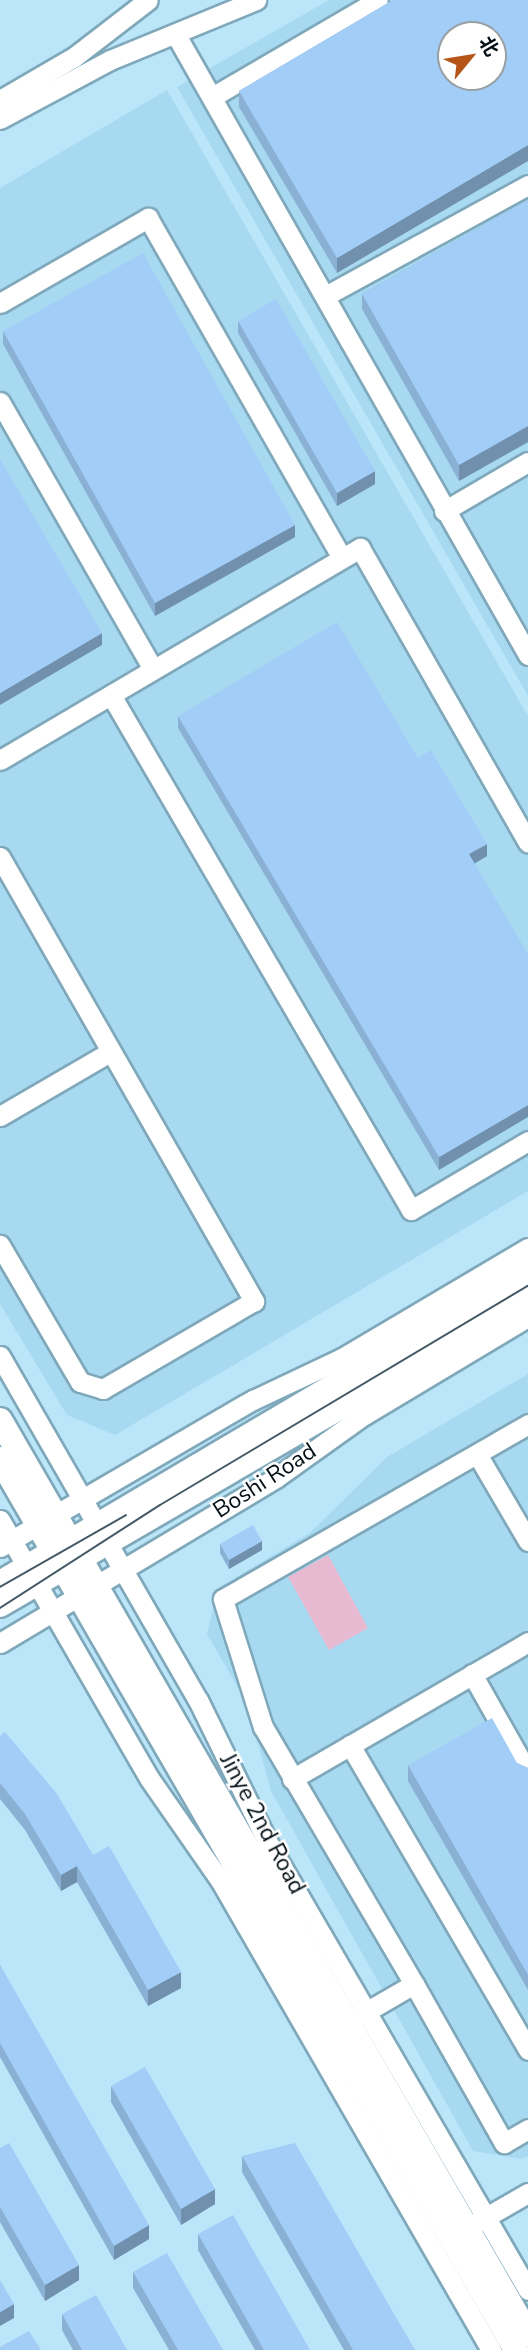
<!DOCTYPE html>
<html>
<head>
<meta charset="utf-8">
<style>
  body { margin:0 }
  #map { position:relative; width:528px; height:2350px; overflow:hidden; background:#bbe5f9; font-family:"Nunito Sans","Noto Sans SC",sans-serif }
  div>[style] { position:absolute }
  .built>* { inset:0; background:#a7daf1 }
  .green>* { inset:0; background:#e8bad1 }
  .roads { filter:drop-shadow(2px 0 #7fa8ba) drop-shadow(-2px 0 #7fa8ba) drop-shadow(0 2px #7fa8ba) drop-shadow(0 -2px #7fa8ba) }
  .minor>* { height:19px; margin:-9.5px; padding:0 9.5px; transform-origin:9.5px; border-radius:9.5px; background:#fff }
  .major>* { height:24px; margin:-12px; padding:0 12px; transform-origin:12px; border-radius:12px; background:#fff }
  .tram>* { height:2px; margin:-1px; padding:0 1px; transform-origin:1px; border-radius:1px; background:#435a65 }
  .wall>* { inset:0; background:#8ab0d4 }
  .shaded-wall>* { inset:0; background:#7190ad }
  .building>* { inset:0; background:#a1cdf7 }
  span { translate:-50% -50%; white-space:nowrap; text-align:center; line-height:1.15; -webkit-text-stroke:5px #fff; paint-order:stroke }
  .street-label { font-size:23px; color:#010e14 }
  .north { position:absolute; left:437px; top:21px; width:70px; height:70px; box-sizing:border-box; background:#fff; border:2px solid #999fa1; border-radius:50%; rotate:60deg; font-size:19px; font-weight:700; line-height:28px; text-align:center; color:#010e14 }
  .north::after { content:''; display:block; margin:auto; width:24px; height:32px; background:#b65517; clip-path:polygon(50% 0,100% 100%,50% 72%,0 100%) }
</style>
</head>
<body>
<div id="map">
  <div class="built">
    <i style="clip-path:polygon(evenodd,329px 0,528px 0,528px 696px,177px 87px,329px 0,451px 35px,493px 35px,493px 77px,451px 77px,451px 35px)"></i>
    <i style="clip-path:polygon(167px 90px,528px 716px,528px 1191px,115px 1435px,67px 1415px,0 1304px,0 188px)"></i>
    <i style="clip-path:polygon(528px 1374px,528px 2156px,522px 2159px,473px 2151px,271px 1791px,247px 1703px,207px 1634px,218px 1588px,310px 1533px,387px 1457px)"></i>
  </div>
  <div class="green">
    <i style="clip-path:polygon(328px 1555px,368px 1628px,329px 1650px,288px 1577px)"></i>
  </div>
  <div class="roads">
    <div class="minor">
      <i style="left:176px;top:35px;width:713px;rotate:60.41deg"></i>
      <i style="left:212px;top:97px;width:192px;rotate:-30.3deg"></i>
      <i style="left:0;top:100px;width:86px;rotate:-30.2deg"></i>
      <i style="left:74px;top:57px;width:93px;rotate:-37.6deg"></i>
      <i style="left:0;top:119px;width:125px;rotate:-28.2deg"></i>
      <i style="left:110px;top:60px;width:158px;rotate:-22.3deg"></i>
      <i style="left:327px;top:295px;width:229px;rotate:-28.7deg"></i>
      <i style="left:0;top:303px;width:171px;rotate:-29.9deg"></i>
      <i style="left:148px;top:218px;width:391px;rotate:60.3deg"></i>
      <i style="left:0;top:402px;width:308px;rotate:60.2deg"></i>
      <i style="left:444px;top:511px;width:97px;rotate:-30.3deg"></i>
      <i style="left:111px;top:695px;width:596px;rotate:59.78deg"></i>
      <i style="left:411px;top:1210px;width:136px;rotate:-30.5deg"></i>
      <i style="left:0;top:760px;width:418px;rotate:-30.5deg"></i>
      <i style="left:360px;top:548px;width:339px;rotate:60.3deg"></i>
      <i style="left:0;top:857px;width:512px;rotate:60.23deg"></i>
      <i style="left:254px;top:1301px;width:175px;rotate:149.8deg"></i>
      <i style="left:103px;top:1389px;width:24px;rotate:-163deg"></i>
      <i style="left:80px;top:1382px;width:159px;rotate:-120.3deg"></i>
      <i style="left:0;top:1116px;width:127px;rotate:-30.2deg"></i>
      <i style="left:0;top:1356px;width:397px;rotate:60.1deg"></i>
      <i style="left:198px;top:1700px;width:157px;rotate:63.9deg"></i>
      <i style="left:267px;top:1841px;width:519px;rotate:59.83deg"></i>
      <i style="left:477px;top:1454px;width:101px;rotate:59.6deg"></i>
      <i style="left:0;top:1520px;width:298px;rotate:60deg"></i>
      <i style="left:149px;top:1778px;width:124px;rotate:55.2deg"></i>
      <i style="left:220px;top:1880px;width:543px;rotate:60.03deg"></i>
      <i style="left:0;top:1547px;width:293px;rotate:-30.2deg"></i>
      <i style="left:253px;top:1400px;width:98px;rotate:-25.3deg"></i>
      <i style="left:342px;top:1358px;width:216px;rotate:-30.6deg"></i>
      <i style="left:0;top:1643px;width:323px;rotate:-30.9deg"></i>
      <i style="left:277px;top:1477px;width:107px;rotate:-35.5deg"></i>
      <i style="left:364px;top:1415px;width:191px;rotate:-30.9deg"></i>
      <i style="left:472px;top:1674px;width:114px;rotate:60.5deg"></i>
      <i style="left:350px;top:1745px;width:353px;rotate:59.7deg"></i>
      <i style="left:292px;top:1779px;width:273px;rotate:-30.1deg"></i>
      <i style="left:414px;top:1984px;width:183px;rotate:60.5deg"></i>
      <i style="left:504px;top:2143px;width:28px;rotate:-30deg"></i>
      <i style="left:357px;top:2017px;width:66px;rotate:-30.1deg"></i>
      <i style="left:414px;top:1984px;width:298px;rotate:-120.4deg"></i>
      <i style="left:263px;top:1727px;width:134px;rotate:-107.4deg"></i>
      <i style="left:223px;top:1599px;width:352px;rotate:-29.8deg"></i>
      <i style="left:474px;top:2224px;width:62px;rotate:-29.9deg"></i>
    </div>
    <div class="major">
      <i style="left:0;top:1420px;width:1056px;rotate:59.99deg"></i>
      <i style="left:0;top:1459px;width:1030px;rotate:59.92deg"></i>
      <i style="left:0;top:1583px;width:613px;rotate:-30.58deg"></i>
      <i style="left:0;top:1605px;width:611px;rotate:-30.18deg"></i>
    </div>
  </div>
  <div class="tram">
    <i style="left:0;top:1587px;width:145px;rotate:-29.7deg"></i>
    <i style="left:0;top:1608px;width:190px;rotate:-32.8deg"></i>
    <i style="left:160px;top:1505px;width:428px;rotate:-30.8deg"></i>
  </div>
  <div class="wall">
    <i style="clip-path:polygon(393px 0,337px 273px,239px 107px,239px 91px)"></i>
    <i style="clip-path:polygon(528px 200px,528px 442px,459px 481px,362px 309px,362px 294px)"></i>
    <i style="clip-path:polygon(238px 321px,375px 484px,337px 506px,238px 333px)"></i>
    <i style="clip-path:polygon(3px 331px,295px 537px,155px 616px,3px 344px)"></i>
    <i style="clip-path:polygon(178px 716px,418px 758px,487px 856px,474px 863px,439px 1170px,178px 728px)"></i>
    <i style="clip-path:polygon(220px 1544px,262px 1550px,229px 1569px,220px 1553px)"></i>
    <i style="clip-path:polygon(0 1736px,93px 1855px,181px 1988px,148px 2006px,77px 1882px,61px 1891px,25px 1830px,0 1799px)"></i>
    <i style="clip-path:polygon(517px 1763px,528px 1768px,528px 1990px,408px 1781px,408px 1765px)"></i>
    <i style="clip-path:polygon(0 1965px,149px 2239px,114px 2260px,0 2057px)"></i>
    <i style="clip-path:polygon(111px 2086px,215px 2204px,181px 2225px,111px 2102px)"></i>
    <i style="clip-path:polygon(0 2148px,79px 2280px,45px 2301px,0 2222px)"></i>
    <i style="clip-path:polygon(242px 2156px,415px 2350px,344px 2350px,242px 2172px)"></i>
    <i style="clip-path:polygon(198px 2234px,310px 2350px,255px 2350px,198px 2250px)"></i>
    <i style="clip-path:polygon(133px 2272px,223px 2350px,169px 2350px,133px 2288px)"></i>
    <i style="clip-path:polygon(62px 2314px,127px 2350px,73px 2350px,62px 2330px)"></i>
  </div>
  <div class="shaded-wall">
    <i style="clip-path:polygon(528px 145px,528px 161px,337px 273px,337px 258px)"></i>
    <i style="clip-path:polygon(528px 426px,528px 442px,459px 481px,459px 465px)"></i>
    <i style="clip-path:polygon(375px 471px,375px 484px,337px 506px,337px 493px)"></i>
    <i style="clip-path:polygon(295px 525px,295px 537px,155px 616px,155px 603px)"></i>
    <i style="clip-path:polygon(102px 633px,102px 645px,0 705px,0 693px)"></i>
    <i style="clip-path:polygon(487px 844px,487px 856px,469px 867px,469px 854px)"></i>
    <i style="clip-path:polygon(528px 1105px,528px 1117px,439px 1170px,439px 1157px)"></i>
    <i style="clip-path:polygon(262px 1541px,262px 1550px,229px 1569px,229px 1560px)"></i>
    <i style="clip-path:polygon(77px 1866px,77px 1882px,61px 1891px,61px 1875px)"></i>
    <i style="clip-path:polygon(181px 1972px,181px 1988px,148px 2006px,148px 1990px)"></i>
    <i style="clip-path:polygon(215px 2189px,215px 2204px,181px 2225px,181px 2209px)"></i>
    <i style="clip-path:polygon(149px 2225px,149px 2239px,114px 2260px,114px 2246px)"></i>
    <i style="clip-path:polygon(79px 2265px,79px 2280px,45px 2301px,45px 2285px)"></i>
    <i style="clip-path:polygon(14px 2304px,14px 2318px,0 2326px,0 2312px)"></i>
  </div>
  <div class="building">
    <i style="clip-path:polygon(evenodd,393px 0,528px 0,528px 145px,337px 258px,239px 91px,393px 0,451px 35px,493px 35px,493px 77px,451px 77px,451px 35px)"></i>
    <i style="clip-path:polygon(528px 200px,528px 426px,459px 465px,362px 294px)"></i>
    <i style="clip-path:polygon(143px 253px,295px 525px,155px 603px,3px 331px)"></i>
    <i style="clip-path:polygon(276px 299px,375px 471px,337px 493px,238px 321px)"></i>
    <i style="clip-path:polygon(0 459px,102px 633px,0 693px)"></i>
    <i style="clip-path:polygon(337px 622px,418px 758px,431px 750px,487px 844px,469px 854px,528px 954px,528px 1105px,439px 1157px,178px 716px)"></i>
    <i style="clip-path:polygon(253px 1525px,262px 1541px,229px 1560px,220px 1544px)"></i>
    <i style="clip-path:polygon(492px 1718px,517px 1763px,528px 1768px,528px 1975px,408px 1765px)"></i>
    <i style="clip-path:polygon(5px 1732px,57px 1794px,93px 1855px,109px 1846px,181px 1972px,148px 1990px,77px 1866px,61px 1875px,25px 1814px,0 1783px,0 1736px)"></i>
    <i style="clip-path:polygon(0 1965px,149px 2225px,114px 2246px,0 2043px)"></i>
    <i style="clip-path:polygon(145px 2067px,215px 2189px,181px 2209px,111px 2086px)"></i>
    <i style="clip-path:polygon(9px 2143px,79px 2265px,45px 2285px,0 2207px,0 2148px)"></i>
    <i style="clip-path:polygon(295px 2143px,415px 2350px,353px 2350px,242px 2156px)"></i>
    <i style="clip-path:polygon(233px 2215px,310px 2350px,264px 2350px,198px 2234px)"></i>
    <i style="clip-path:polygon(167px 2253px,223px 2350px,178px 2350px,133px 2272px)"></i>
    <i style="clip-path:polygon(0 2280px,14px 2304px,0 2312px)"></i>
    <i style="clip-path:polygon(96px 2295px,127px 2350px,82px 2350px,62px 2314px)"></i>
    <i style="clip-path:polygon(29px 2331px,41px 2350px,0 2350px,0 2347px)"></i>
  </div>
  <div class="street-label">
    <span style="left:265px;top:1481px;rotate:-33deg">Boshi Road</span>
    <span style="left:262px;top:1824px;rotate:62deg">Jinye 2nd Road</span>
  </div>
  <div class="north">北</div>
</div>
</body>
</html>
